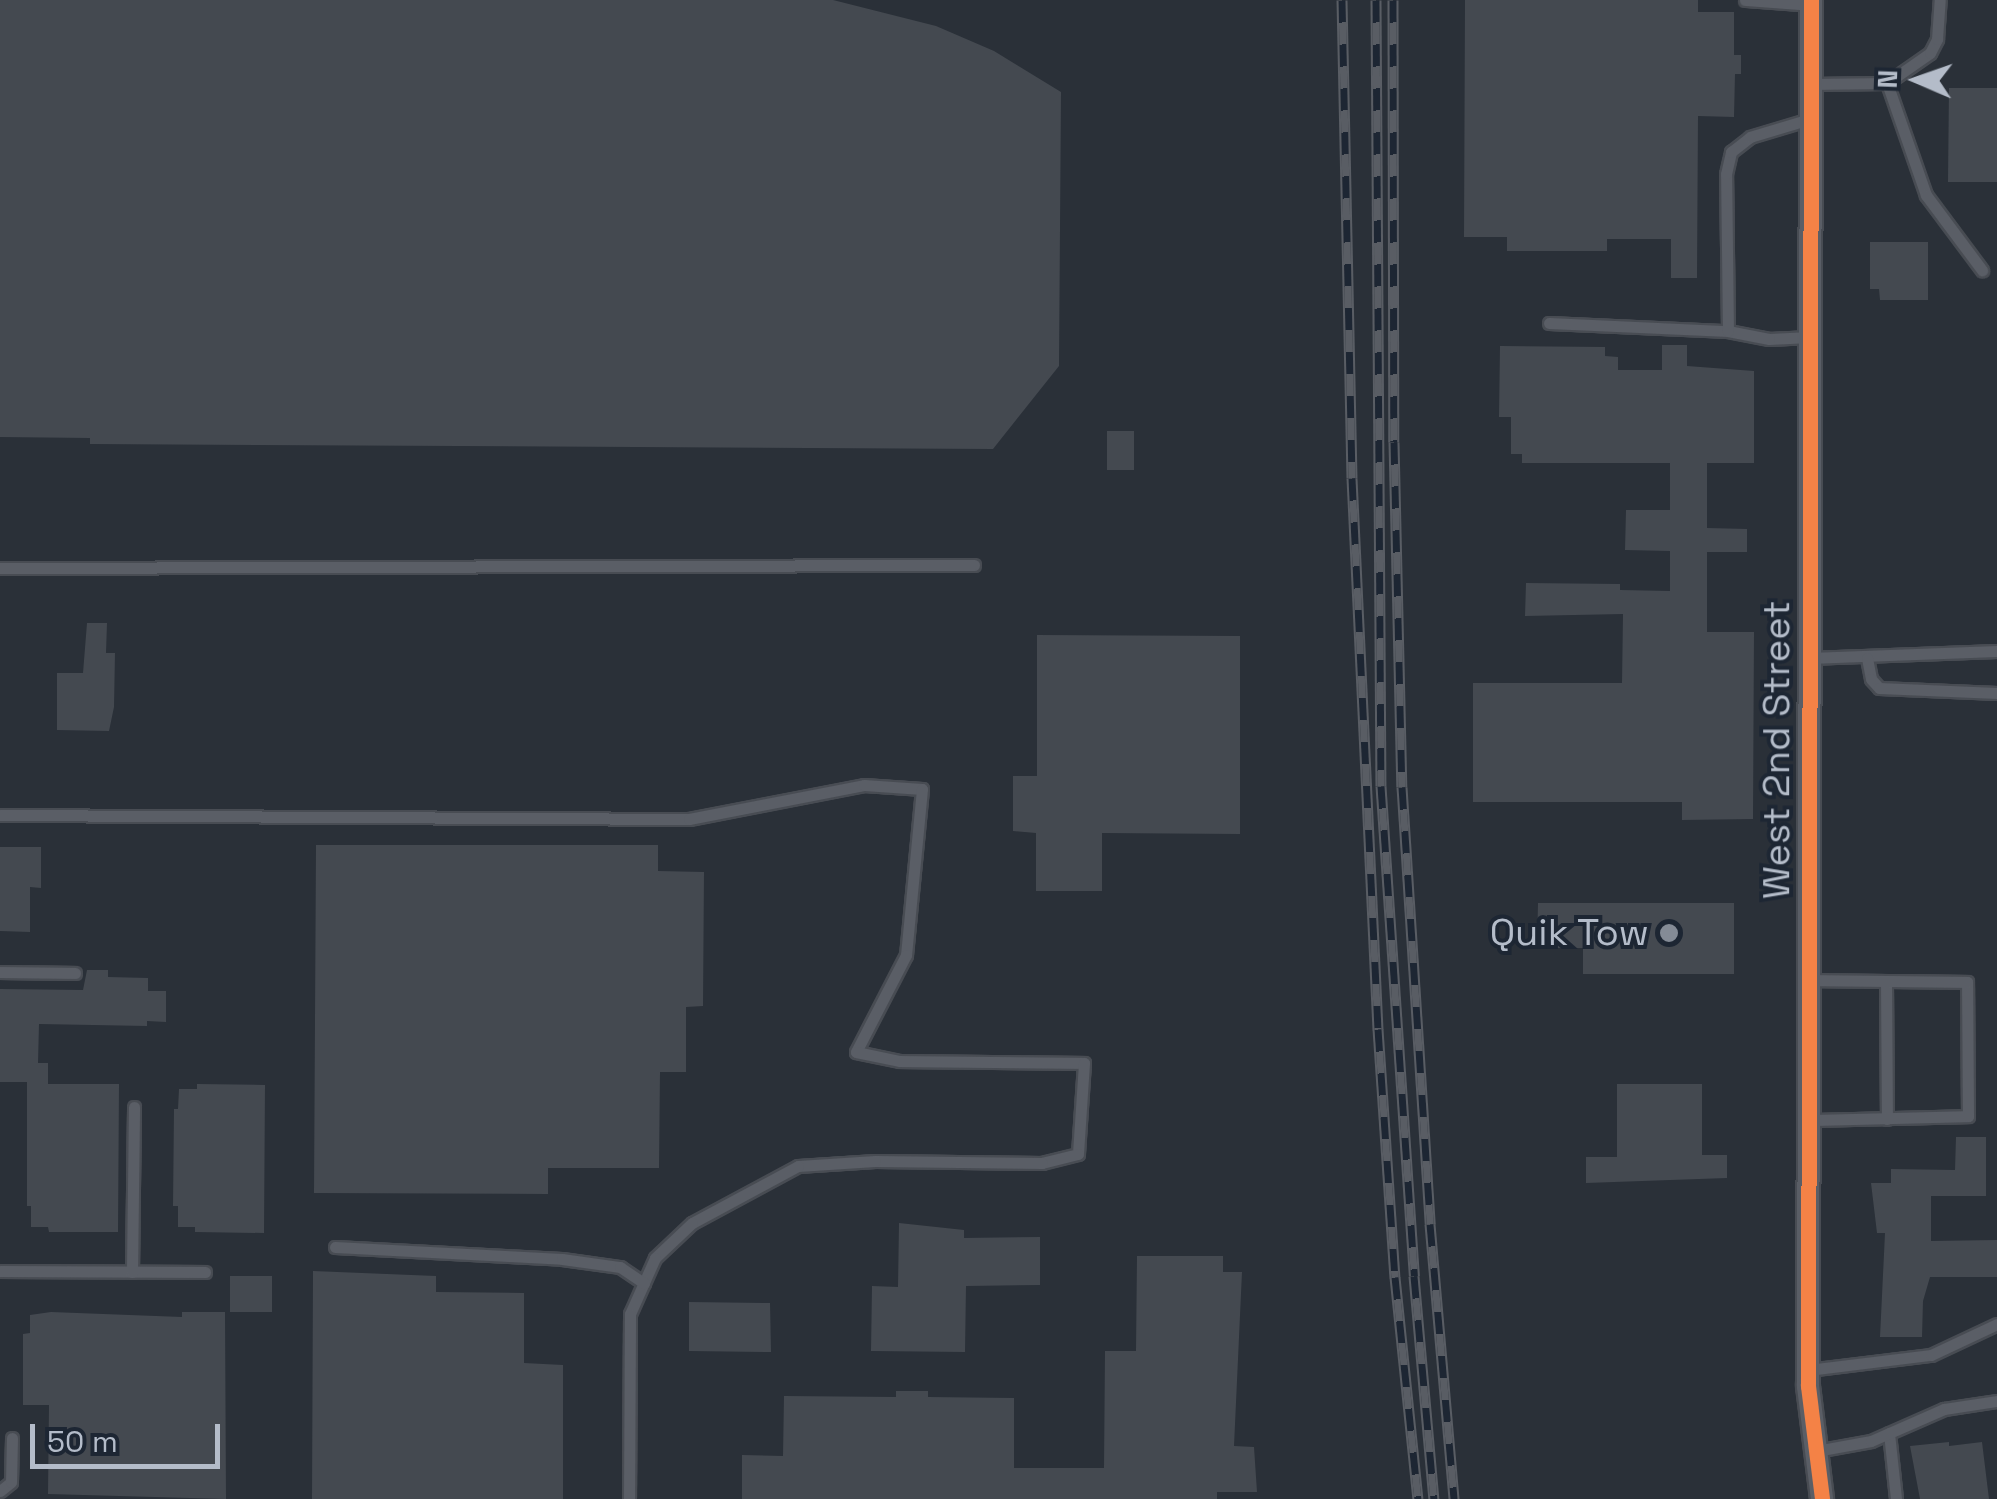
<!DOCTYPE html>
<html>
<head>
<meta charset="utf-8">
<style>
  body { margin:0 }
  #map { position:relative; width:1997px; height:1499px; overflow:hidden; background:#2a3038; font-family:"Space Grotesk",sans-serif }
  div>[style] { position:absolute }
  .building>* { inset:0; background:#444950 }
  .roads { filter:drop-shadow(2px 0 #484c53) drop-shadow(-2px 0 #484c53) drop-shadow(0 2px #484c53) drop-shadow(0 -2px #484c53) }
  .service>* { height:11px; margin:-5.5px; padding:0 5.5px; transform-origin:5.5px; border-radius:5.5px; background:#5a5e66 }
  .minor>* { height:22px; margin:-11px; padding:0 11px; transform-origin:11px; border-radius:11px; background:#5a5e66 }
  .rail>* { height:11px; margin-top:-5.5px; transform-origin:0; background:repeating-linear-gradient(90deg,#1d2633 0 22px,#595d64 0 44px); box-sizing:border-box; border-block:2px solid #595d64 }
  .cycleway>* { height:15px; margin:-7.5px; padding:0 7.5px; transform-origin:7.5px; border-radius:7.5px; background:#f48246 }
  .dots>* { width:28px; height:28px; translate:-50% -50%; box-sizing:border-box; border:5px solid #1d2633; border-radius:50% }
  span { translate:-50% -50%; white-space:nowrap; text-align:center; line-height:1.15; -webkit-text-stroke:8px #1d2633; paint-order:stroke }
  .street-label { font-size:38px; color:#b4bcc9 }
  .poi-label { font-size:38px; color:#b4bcc9 }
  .right { translate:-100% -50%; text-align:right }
  .north { position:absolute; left:1867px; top:30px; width:100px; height:100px; -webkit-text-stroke:8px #1d2633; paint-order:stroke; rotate:272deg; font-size:28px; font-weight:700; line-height:40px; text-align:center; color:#b4bcc9 }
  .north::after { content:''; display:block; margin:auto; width:35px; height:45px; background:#b4bcc9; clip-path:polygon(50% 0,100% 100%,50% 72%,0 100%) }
  .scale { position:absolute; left:30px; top:1424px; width:190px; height:45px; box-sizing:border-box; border:5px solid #b4bcc9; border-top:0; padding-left:12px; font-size:30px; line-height:35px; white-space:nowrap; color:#b4bcc9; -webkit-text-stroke:8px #1d2633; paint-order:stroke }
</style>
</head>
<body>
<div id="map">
  <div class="building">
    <i style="clip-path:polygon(0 0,833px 0,936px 26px,994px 51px,1061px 92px,1059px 366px,993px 449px,90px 444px,90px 438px,0 437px)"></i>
    <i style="clip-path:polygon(1465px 0,1698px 0,1698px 12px,1734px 12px,1734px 55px,1741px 55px,1741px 74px,1735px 74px,1734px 117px,1698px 116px,1697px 278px,1671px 278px,1671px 239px,1607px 239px,1607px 251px,1507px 251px,1507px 237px,1464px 237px)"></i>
    <i style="clip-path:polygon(1949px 88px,1997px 88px,1997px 182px,1948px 182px)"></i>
    <i style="clip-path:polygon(1870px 242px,1928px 242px,1928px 300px,1880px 300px,1879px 289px,1870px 289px)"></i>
    <i style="clip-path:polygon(1662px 345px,1687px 345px,1687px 366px,1754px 371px,1754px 463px,1707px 463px,1707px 528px,1747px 529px,1747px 552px,1707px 552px,1707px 632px,1754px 632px,1753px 819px,1682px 820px,1682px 802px,1473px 802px,1473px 683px,1622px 683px,1623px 614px,1525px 616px,1526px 583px,1620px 584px,1620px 590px,1670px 591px,1670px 551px,1625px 550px,1626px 510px,1670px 510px,1670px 463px,1522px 463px,1522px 454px,1511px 454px,1511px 417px,1499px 417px,1500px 346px,1605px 347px,1605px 356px,1618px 357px,1618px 370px,1662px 370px)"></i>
    <i style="clip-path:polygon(1107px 431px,1134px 431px,1134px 470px,1107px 470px)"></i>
    <i style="clip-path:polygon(87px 623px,107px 623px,106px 653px,115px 653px,114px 707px,109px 731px,57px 730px,57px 673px,83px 673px)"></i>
    <i style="clip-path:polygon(1037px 635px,1240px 636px,1240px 834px,1102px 833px,1102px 891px,1036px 891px,1036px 833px,1013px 831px,1013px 776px,1037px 776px)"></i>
    <i style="clip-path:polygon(316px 845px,658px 845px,658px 871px,704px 872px,703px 1006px,686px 1007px,686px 1072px,660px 1072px,659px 1168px,548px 1168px,548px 1194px,314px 1193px)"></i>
    <i style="clip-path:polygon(0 847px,41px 847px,41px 888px,30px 887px,30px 932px,0 931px)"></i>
    <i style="clip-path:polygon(1538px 903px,1734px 903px,1734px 974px,1583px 974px,1583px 948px,1537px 948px)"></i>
    <i style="clip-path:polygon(87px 970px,108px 970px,108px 977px,148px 978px,148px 991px,166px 991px,166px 1022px,147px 1021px,147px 1026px,39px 1024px,38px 1063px,48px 1063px,48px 1084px,119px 1084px,118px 1232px,49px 1232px,48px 1227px,31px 1227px,31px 1206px,27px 1206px,27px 1082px,0 1082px,0 989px,83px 990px)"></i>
    <i style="clip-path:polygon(197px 1084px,265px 1085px,264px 1233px,195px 1232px,195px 1227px,178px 1227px,178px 1206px,173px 1206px,174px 1109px,178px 1109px,179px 1089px,197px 1089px)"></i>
    <i style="clip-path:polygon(1617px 1084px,1702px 1084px,1702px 1155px,1727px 1155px,1727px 1178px,1586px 1183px,1586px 1157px,1617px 1157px)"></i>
    <i style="clip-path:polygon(1956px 1137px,1986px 1137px,1986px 1196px,1931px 1196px,1931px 1241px,1997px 1240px,1997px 1277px,1930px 1277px,1923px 1301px,1922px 1337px,1880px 1337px,1885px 1233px,1877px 1233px,1871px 1183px,1891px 1183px,1891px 1169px,1955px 1170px)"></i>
    <i style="clip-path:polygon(899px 1223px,964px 1230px,964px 1238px,1040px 1237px,1040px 1285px,966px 1286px,965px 1352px,871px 1351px,872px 1286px,898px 1287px)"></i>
    <i style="clip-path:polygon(1137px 1256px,1223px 1256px,1223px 1272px,1242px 1272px,1234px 1446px,1254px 1447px,1257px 1492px,1217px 1492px,1217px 1499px,742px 1499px,742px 1455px,783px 1456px,784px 1396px,896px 1397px,896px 1391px,928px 1391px,928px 1397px,1014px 1398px,1014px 1468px,1104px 1468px,1105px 1351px,1136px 1351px)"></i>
    <i style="clip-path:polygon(313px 1271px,436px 1276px,436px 1292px,524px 1293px,524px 1363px,563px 1365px,563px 1499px,312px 1499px)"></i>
    <i style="clip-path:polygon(230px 1276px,272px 1276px,272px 1312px,230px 1312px)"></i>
    <i style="clip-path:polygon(689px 1302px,770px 1303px,771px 1352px,689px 1351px)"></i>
    <i style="clip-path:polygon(51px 1312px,182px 1317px,182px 1312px,225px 1312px,226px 1499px,48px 1494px,49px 1405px,23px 1405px,23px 1334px,30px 1333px,30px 1315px)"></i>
    <i style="clip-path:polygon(1949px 1442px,1949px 1446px,1982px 1442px,1989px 1499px,1920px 1499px,1910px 1446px)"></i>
  </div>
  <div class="roads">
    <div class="service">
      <i style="left:1745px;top:0;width:66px;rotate:4.3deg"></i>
      <i style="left:1887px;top:83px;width:52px;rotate:-34.9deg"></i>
      <i style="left:1930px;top:53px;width:16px;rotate:-63deg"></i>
      <i style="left:1937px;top:39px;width:39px;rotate:-86deg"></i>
      <i style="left:1810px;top:84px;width:77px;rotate:-0.7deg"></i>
      <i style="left:1887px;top:83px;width:119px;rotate:70.8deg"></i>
      <i style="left:1926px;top:195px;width:94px;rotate:53.3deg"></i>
      <i style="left:1549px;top:323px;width:179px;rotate:2.6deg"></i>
      <i style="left:1810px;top:337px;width:41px;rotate:177.2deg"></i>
      <i style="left:1769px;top:339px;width:42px;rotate:-169deg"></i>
      <i style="left:1728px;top:331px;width:157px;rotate:-90.7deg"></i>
      <i style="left:1726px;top:174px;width:23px;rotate:-77deg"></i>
      <i style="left:1731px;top:152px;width:24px;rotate:-38deg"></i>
      <i style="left:1750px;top:137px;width:63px;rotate:-16.7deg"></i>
      <i style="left:0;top:568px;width:974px;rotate:-0.18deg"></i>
      <i style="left:1809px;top:658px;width:188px;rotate:-2.1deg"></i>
      <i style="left:1867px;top:658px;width:21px;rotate:79deg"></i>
      <i style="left:1871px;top:679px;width:12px;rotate:48deg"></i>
      <i style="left:1879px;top:688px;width:118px;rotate:2.4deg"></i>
      <i style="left:0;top:815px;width:689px;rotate:0.33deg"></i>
      <i style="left:689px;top:819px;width:178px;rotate:-11deg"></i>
      <i style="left:864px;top:785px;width:58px;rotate:3.9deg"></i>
      <i style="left:922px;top:789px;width:167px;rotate:95.5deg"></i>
      <i style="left:906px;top:955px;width:109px;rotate:117.3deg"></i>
      <i style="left:856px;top:1052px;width:45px;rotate:11.6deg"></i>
      <i style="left:900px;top:1061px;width:184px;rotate:0.6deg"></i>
      <i style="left:1084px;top:1063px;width:91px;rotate:93.8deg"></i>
      <i style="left:1078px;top:1154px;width:37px;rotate:166deg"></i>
      <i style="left:1042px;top:1163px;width:167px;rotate:-179.3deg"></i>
      <i style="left:875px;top:1161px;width:77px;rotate:176.3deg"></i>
      <i style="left:798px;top:1166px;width:120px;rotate:151.7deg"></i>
      <i style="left:692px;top:1223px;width:51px;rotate:136.6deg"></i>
      <i style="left:655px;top:1258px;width:61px;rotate:114.1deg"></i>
      <i style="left:630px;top:1314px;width:185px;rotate:90.3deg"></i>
      <i style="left:0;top:972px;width:75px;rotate:0.8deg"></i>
      <i style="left:1886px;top:981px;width:138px;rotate:89.6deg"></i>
      <i style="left:1809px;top:1120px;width:159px;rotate:-1.4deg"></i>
      <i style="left:1968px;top:1116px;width:134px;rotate:-90.4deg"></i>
      <i style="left:1967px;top:982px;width:158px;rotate:-179.3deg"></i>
      <i style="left:335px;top:1247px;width:227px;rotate:3deg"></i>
      <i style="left:562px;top:1259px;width:59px;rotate:7.9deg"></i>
      <i style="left:620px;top:1267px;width:29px;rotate:34deg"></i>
      <i style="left:0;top:1271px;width:205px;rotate:0.3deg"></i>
      <i style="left:132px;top:1272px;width:165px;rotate:-89.3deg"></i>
      <i style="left:1808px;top:1370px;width:124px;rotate:-7deg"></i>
      <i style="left:1931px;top:1355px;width:73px;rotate:-25.2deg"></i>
      <i style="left:1889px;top:1433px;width:66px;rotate:83.9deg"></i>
      <i style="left:1816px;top:1451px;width:56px;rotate:-10.3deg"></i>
      <i style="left:1871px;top:1441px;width:80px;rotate:-23.7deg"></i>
      <i style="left:1944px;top:1409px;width:54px;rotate:-8.6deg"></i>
      <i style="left:0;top:1491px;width:14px;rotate:-39deg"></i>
      <i style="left:11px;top:1482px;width:44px;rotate:-88.7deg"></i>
    </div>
    <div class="minor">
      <i style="left:1811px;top:0;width:1386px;rotate:90.12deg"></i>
      <i style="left:1808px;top:1386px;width:114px;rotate:82.9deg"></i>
    </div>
  </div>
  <div class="rail">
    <i style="left:1342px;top:0;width:478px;rotate:88.8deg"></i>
    <i style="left:1352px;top:478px;width:552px;rotate:87.3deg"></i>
    <i style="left:1378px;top:1029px;width:249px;rotate:86.1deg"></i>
    <i style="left:1395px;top:1277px;width:223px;rotate:84.1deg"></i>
    <i style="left:1376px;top:0;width:786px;rotate:89.64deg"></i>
    <i style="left:1381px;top:786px;width:491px;rotate:86.1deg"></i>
    <i style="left:1414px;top:1276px;width:224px;rotate:84.9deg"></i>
    <i style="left:1393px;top:0;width:442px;rotate:89.9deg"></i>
    <i style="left:1394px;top:442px;width:345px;rotate:88.7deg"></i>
    <i style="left:1402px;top:787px;width:438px;rotate:86.3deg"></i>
    <i style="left:1430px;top:1224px;width:276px;rotate:85deg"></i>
  </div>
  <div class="cycleway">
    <i style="left:1811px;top:0;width:1386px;rotate:90.12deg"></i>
    <i style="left:1808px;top:1386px;width:114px;rotate:82.9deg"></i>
  </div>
  <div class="dots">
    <i style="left:1669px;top:933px;background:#848b96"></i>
  </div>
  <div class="street-label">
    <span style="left:1777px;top:750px;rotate:-90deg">West 2nd Street</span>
  </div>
  <div class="poi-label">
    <span class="right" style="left:1649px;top:933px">Quik Tow</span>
  </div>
  <div class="north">N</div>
  <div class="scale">50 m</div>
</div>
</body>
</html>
